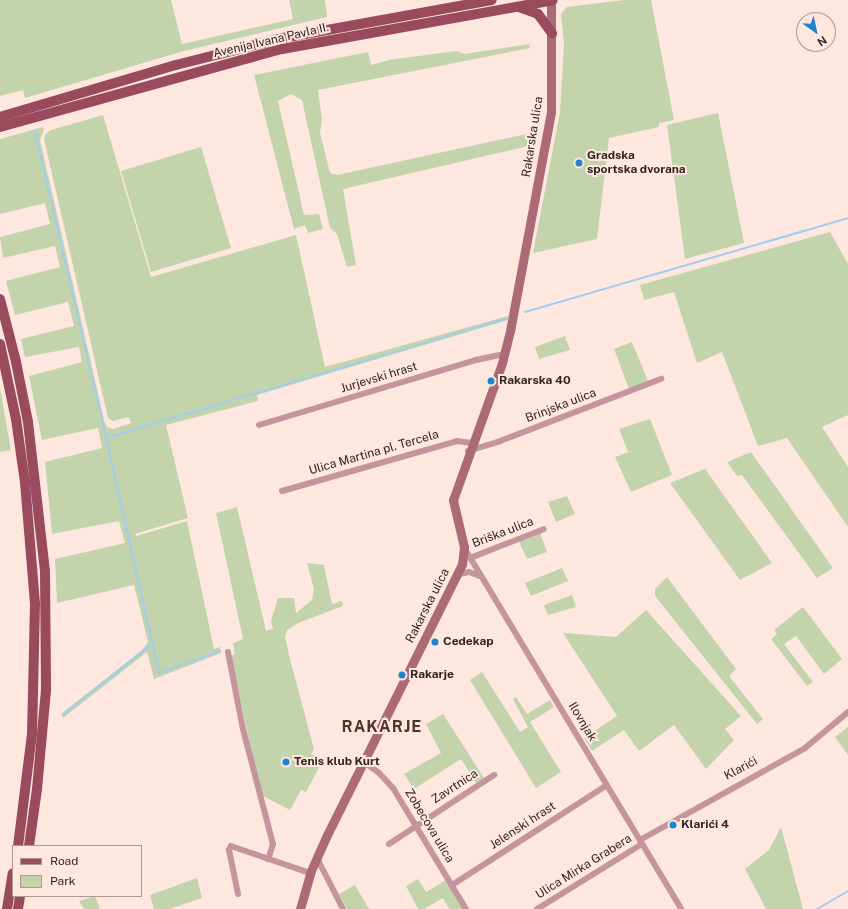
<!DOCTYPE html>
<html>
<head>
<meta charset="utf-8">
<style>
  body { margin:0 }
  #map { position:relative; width:848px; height:909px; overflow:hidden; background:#fee7df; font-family:"Public Sans",sans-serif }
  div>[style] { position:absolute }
  .green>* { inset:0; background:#c3d4ac }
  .stream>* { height:2px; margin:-1px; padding:0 1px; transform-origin:1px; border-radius:1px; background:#a2cdf0 }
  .street>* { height:6px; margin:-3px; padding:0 3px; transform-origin:3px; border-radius:3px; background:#c4959d }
  .secondary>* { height:9px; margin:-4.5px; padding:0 4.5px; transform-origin:4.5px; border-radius:4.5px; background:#ac6a77 }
  .primary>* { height:10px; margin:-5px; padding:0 5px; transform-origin:5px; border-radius:5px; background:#994a5c }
  .dots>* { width:11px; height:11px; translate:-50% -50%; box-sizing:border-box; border:2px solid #fee7df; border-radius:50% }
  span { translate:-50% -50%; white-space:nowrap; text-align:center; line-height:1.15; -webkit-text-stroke:4px #fee7df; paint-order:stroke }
  .street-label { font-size:12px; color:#31241f }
  .poi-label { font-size:12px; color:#31241f; font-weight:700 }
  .left { translate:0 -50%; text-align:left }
  .district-label { font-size:16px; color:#503329; font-weight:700; letter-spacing:1px }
  .legend { position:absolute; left:12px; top:845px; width:130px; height:52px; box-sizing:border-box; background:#fee7df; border:1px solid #ac9992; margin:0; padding:5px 7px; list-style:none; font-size:12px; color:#31241f }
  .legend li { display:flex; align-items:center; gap:8px; height:20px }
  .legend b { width:20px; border:1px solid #ac9992 }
  .north { position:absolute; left:796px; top:12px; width:40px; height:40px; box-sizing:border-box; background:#fee7df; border:1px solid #ac9992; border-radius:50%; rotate:147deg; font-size:11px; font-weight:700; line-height:16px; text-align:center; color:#31241f }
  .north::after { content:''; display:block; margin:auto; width:14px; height:18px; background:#2083cf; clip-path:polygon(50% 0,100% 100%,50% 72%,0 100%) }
</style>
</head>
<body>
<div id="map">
  <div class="green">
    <i style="clip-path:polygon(0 0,171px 0,182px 44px,293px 19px,289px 0,325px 0,327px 17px,184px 51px,25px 98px,23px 90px,0 96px)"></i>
    <i style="clip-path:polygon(624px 0,651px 0,674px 120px,659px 123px,659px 127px,609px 138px,597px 239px,533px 253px,560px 112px,564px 43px,561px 14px,567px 7px)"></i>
    <i style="clip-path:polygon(529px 44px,530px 48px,318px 90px,322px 119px,320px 133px,330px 173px,337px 175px,531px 133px,533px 145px,343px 189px,356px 265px,347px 267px,337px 234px,330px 228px,302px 100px,291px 94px,278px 101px,304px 215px,319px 214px,323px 229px,308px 233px,305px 225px,294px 229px,254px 75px,368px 52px,371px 65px,389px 60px,456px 51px,465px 54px)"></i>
    <i style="clip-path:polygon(718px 113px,744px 243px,685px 259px,667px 125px)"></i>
    <i style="clip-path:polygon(103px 115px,151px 277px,296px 235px,325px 367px,508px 316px,508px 320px,257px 395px,258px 401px,166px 425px,188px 518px,135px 534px,136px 536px,187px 521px,214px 649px,220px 647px,221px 653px,154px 679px,147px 652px,63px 718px,61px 714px,142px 650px,148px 642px,134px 585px,57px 603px,55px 559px,125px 543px,119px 521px,52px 534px,45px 462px,102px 448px,98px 428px,42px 440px,29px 376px,82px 362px,79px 347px,25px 357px,21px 339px,74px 326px,68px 302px,15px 315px,6px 281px,60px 267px,55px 246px,3px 258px,0 237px,50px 224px,45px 203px,0 214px,0 139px,43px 127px,44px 130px,40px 140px,104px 420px,107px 427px,113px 429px,131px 423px,129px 417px,113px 421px,108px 418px,44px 139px,45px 135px,51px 130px)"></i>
    <i style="clip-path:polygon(201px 147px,231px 248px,151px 272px,121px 171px)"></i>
    <i style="clip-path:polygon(830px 232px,848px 264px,848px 415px,822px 427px,848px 467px,848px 527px,787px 438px,758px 446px,722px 352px,697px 363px,674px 292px,644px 300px,640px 285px)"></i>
    <i style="clip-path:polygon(565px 336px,570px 350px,539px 359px,535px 347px)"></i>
    <i style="clip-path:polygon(632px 342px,648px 381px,629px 389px,614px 349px)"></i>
    <i style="clip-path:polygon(0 388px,11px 450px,0 452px)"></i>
    <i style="clip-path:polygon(650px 419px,672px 475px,631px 492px,615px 457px,628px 452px,619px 429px)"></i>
    <i style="clip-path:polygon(751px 452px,833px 568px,817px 578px,742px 475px,737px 476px,727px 462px)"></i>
    <i style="clip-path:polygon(705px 469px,772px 563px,740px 580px,670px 483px)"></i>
    <i style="clip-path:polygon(567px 496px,575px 514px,556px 522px,548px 502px)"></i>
    <i style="clip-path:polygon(237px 507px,266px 631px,273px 629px,271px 621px,278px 598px,294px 598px,296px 613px,312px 600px,314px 589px,307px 563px,324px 565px,332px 604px,342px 601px,343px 606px,298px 623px,287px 630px,285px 637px,290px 659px,314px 749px,311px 754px,323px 760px,306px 792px,301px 790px,290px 810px,261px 795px,231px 656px,235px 654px,233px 643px,243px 639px,216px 513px)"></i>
    <i style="clip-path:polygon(540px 533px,547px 552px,527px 559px,519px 542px)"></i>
    <i style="clip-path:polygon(562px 568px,568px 581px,531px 596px,525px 583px)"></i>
    <i style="clip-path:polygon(667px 577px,736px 669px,729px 676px,763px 719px,757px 724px,655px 596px,655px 589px)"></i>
    <i style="clip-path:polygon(572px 595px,576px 607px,548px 615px,544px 605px)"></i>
    <i style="clip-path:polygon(803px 607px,842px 659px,824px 674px,796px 636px,784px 644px,813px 682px,807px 686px,771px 639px,777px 634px,774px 630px)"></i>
    <i style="clip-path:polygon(646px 610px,741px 716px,725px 729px,734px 740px,706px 769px,674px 725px,639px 751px,624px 730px,592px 751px,584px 738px,617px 716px,563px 633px,616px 637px)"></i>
    <i style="clip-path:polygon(482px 672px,520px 732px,528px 727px,513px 699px,516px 697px,527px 714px,550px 700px,554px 707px,530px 722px,561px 772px,536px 788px,470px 680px)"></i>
    <i style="clip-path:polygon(443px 714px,484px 778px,476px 783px,461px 759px,414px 789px,404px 774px,441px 753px,426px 724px)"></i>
    <i style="clip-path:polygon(848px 727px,848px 755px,835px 737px)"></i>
    <i style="clip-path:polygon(781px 827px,803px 909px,766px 909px,745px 869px,769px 850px)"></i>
    <i style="clip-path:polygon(197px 878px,202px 898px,170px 909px,154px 909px,150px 895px)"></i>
    <i style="clip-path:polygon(418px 879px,426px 892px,446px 880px,464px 909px,449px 909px,443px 898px,424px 909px,418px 909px,406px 886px)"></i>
    <i style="clip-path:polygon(355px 885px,369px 909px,347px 909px,339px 894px)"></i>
    <i style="clip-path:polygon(95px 896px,100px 909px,84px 909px,79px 901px)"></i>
  </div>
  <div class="stream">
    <i style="left:35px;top:132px;width:314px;rotate:76.9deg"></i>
    <i style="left:525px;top:312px;width:336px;rotate:-16.2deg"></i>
    <i style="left:220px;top:651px;width:65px;rotate:160.2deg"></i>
    <i style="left:159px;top:673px;width:241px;rotate:-102.7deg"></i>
    <i style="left:106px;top:438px;width:417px;rotate:-16.6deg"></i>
    <i style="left:64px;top:714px;width:112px;rotate:-38.5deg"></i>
    <i style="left:817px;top:909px;width:36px;rotate:-30deg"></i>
  </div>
  <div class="street">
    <i style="left:259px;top:425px;width:227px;rotate:-16.7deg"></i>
    <i style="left:476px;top:360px;width:30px;rotate:-12deg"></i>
    <i style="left:468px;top:451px;width:34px;rotate:-17deg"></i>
    <i style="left:500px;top:441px;width:173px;rotate:-21.1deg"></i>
    <i style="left:282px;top:491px;width:182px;rotate:-15.9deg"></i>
    <i style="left:457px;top:441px;width:15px;rotate:8deg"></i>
    <i style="left:465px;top:549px;width:420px;rotate:59deg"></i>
    <i style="left:470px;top:558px;width:79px;rotate:-21.4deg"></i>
    <i style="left:459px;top:574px;width:10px;rotate:-11deg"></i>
    <i style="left:469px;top:572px;width:12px;rotate:20deg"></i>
    <i style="left:228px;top:652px;width:78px;rotate:79deg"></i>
    <i style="left:243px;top:729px;width:119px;rotate:75.4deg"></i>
    <i style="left:273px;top:844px;width:16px;rotate:108deg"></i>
    <i style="left:364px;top:762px;width:19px;rotate:36deg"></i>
    <i style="left:379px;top:773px;width:21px;rotate:47deg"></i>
    <i style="left:393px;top:788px;width:141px;rotate:58.9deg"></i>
    <i style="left:640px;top:840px;width:189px;rotate:-29.1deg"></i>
    <i style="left:805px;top:748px;width:56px;rotate:-39.9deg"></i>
    <i style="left:389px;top:844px;width:126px;rotate:-33.3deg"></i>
    <i style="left:317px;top:858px;width:57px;rotate:63deg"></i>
    <i style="left:452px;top:885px;width:184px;rotate:-32.8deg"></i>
    <i style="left:238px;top:894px;width:45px;rotate:-101.6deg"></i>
    <i style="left:229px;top:850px;width:4px;rotate:-63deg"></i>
    <i style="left:231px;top:846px;width:83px;rotate:18.9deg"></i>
    <i style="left:537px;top:909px;width:123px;rotate:-31.8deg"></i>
  </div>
  <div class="secondary">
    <i style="left:300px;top:909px;width:37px;rotate:-74deg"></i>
    <i style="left:310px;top:873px;width:39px;rotate:-66deg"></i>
    <i style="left:326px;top:837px;width:305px;rotate:-63.5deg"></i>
    <i style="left:462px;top:564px;width:17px;rotate:-83deg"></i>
    <i style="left:464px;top:547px;width:48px;rotate:-103.2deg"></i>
    <i style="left:453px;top:500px;width:145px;rotate:-70.3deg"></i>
    <i style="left:502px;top:363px;width:33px;rotate:-76deg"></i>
    <i style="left:510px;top:331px;width:224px;rotate:-79.4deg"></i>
    <i style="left:551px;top:111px;width:111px;rotate:-90deg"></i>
  </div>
  <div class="primary">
    <i style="left:519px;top:7px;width:20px;rotate:20deg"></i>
    <i style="left:538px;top:14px;width:24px;rotate:54deg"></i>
    <i style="left:0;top:117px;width:184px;rotate:-16.5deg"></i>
    <i style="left:176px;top:65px;width:110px;rotate:-14.2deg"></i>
    <i style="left:283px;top:38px;width:212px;rotate:-10.3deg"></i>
    <i style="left:0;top:127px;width:293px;rotate:-15.5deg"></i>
    <i style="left:282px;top:49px;width:275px;rotate:-10.2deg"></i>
    <i style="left:0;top:299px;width:65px;rotate:75.7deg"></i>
    <i style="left:16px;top:362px;width:61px;rotate:78.7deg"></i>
    <i style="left:28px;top:422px;width:150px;rotate:83.5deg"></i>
    <i style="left:45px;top:571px;width:119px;rotate:89.5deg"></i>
    <i style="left:46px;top:690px;width:99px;rotate:95.2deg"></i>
    <i style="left:37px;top:789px;width:58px;rotate:98deg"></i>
    <i style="left:0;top:344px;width:77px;rotate:78deg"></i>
    <i style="left:16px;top:419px;width:64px;rotate:81.9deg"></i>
    <i style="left:25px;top:482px;width:122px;rotate:85.3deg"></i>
    <i style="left:35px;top:604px;width:130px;rotate:91.3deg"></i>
    <i style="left:32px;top:734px;width:113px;rotate:97.1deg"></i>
    <i style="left:7px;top:909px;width:36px;rotate:-81deg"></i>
    <i style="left:18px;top:909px;width:13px;rotate:-81deg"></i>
  </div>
  <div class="dots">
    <i style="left:579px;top:163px;background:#2083cf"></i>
    <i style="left:491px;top:381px;background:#2083cf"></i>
    <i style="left:435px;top:642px;background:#2083cf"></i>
    <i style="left:402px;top:675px;background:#2083cf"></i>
    <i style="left:286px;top:762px;background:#2083cf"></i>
    <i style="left:673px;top:825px;background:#2083cf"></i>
  </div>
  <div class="street-label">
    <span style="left:271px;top:41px;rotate:-13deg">Avenija Ivana Pavla II.</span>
    <span style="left:533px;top:137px;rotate:-81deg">Rakarska ulica</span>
    <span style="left:379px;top:378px;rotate:-17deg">Jurjevski hrast</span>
    <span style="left:561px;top:406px;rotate:-21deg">Brinjska ulica</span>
    <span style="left:374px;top:453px;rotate:-16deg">Ulica Martina pl. Tercela</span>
    <span style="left:503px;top:533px;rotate:-21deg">Briška ulica</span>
    <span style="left:428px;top:606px;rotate:-63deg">Rakarska ulica</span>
    <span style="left:582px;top:722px;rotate:59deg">Ilovnjak</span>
    <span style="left:741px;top:769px;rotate:-28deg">Klarići</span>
    <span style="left:455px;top:787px;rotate:-33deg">Zavrtnica</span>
    <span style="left:429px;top:826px;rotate:59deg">Zobecova ulica</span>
    <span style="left:523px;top:826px;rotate:-33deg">Jelenski hrast</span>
    <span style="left:584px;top:867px;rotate:-32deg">Ulica Mirka Grabera</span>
  </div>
  <div class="poi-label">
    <span class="left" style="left:587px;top:163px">Gradska<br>sportska dvorana</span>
    <span class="left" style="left:499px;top:381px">Rakarska 40</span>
    <span class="left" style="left:443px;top:642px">Cedekap</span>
    <span class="left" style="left:410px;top:675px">Rakarje</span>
    <span class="left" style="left:294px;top:762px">Tenis klub Kurt</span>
    <span class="left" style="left:681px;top:825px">Klarići 4</span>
  </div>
  <div class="district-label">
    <span style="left:382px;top:727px">RAKARJE</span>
  </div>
  <ul class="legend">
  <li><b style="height:5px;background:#994a5c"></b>Road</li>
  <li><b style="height:11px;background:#c3d4ac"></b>Park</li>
  </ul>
  <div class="north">N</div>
</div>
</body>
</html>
